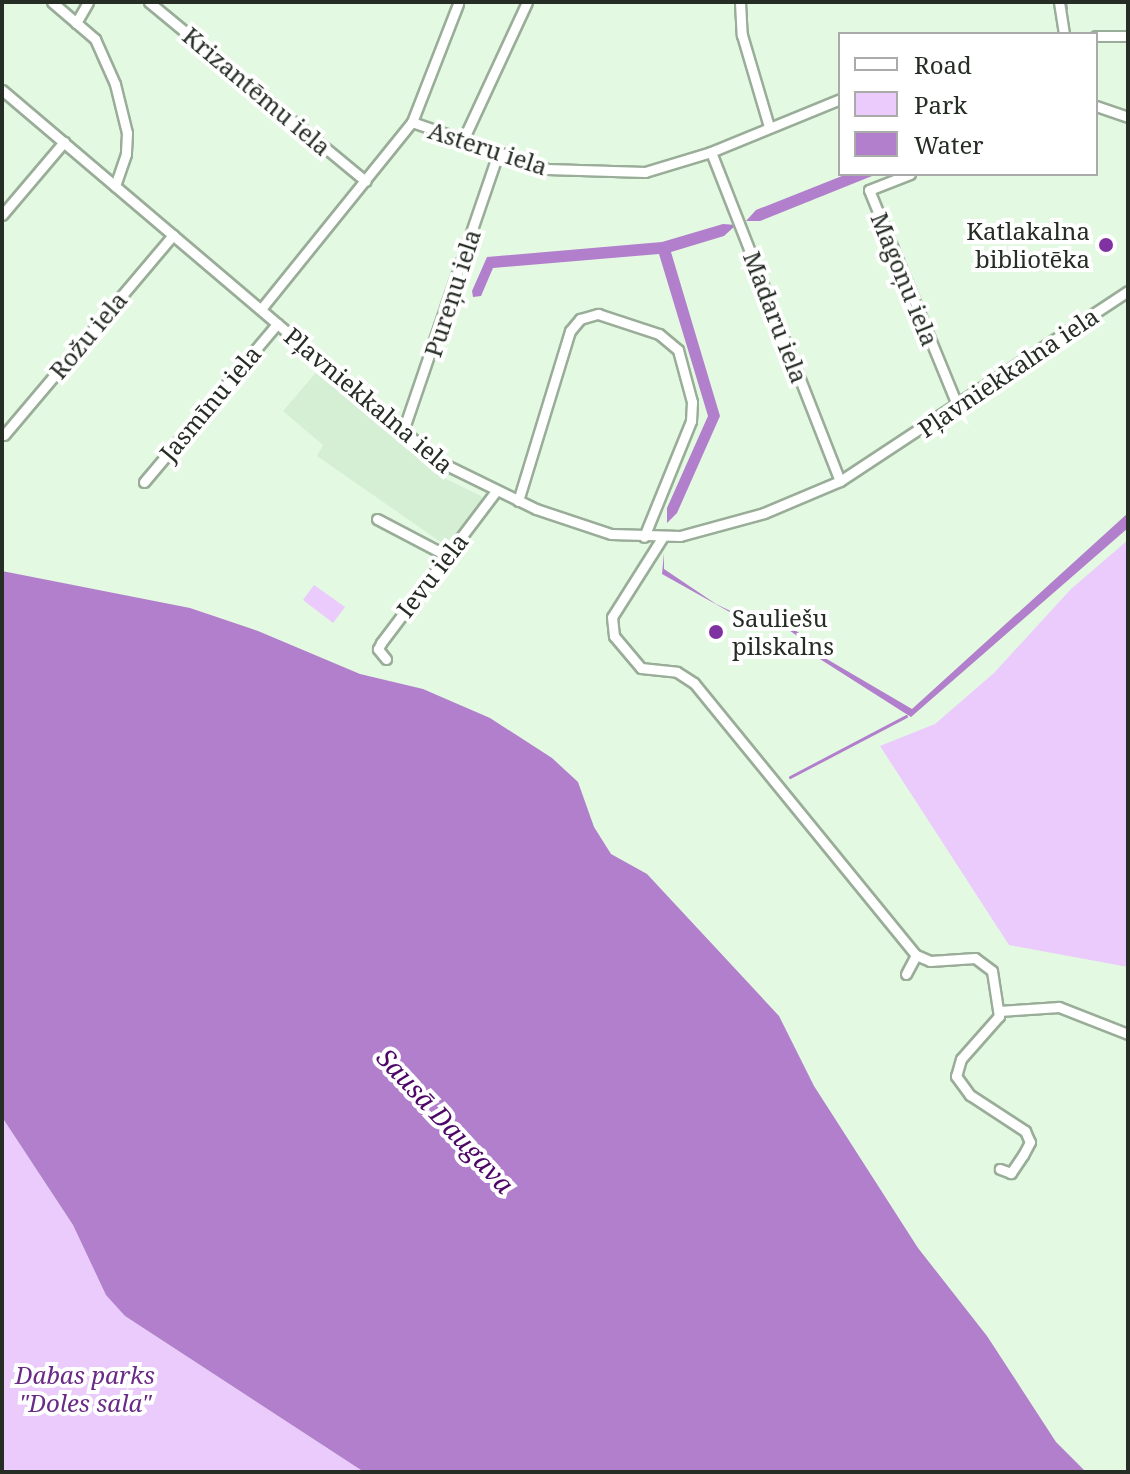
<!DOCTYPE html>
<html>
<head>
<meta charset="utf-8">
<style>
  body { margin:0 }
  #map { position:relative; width:1130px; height:1474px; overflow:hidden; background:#e3f9e2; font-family:"Noto Serif",serif }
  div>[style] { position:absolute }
  .built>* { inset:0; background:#d4efd3 }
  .green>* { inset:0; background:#eacbfc }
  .water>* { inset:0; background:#b17fcb }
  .stream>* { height:3px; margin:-1.5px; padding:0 1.5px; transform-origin:1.5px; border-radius:1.5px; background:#b17fcb }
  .roads { filter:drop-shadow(2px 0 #99ad98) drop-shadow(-2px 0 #99ad98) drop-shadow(0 2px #99ad98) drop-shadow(0 -2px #99ad98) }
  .minor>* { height:9px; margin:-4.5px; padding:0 4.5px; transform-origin:4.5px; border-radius:4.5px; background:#fff }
  .dots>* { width:22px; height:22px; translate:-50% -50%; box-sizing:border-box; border:4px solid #fff; border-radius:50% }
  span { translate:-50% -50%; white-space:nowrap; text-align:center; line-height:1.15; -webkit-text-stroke:8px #fff; paint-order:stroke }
  .street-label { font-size:24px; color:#252d25 }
  .poi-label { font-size:24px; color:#252d25 }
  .right { translate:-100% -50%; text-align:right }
  .left { translate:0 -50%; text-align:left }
  .park-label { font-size:24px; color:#6a2b87; font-style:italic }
  .water-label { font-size:26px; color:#4d0667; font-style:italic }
  .frame { position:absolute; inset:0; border:4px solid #252d25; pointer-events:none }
  .legend { position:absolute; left:838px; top:32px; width:260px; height:144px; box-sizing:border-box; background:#fff; border:2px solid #a8aba8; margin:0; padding:10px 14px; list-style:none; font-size:24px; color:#252d25 }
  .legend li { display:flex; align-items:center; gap:16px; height:40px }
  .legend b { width:40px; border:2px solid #a8aba8 }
</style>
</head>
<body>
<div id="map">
  <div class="built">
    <i style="clip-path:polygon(320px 368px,434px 473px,481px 496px,483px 501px,445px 545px,317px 456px,323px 445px,283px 411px)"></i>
  </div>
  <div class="green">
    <i style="clip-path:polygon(1128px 540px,1128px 967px,1009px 945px,880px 746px,935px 724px,994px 673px,1071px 589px)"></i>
    <i style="clip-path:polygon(314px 585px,345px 607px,333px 623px,303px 600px)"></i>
    <i style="clip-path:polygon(2px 1117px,73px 1225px,106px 1294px,125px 1316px,364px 1472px,2px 1472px)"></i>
  </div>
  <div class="water">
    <i style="clip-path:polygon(847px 174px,877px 174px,760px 221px,746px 221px,756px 210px)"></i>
    <i style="clip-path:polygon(723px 224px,736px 225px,724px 236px,671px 252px,720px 416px,677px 513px,667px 523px,667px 508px,708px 416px,659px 254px,493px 268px,481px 296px,473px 297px,472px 291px,487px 257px,662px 242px)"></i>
    <i style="clip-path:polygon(1128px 513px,1128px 528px,911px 717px,812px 654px,807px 643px,775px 620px,744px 620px,662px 574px,664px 553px,664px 569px,716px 604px,745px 618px,775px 616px,809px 640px,813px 651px,912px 709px)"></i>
    <i style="clip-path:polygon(2px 571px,190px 608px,258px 631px,360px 674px,423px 689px,490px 718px,552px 758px,578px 782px,594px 827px,611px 854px,647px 874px,779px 1016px,814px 1086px,918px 1248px,987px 1336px,1056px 1442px,1086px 1472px,364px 1472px,125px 1316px,106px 1295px,73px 1225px,2px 1117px)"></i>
  </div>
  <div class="stream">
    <i style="left:1065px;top:2px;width:6px;rotate:81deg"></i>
    <i style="left:790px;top:777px;width:131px;rotate:-27.7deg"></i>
  </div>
  <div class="roads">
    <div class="minor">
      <i style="left:52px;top:2px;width:57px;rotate:40.7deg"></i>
      <i style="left:95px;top:39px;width:49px;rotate:66deg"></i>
      <i style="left:115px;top:84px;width:50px;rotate:76.2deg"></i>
      <i style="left:127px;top:133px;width:21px;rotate:93deg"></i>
      <i style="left:126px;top:154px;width:34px;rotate:109deg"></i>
      <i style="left:149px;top:2px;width:281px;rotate:39.6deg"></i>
      <i style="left:740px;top:2px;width:33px;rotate:87deg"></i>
      <i style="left:742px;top:35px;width:96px;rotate:73.6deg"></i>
      <i style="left:1059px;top:2px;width:32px;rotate:81deg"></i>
      <i style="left:76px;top:23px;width:24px;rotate:-60deg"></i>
      <i style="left:1096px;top:36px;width:32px"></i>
      <i style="left:2px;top:90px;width:575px;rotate:40.34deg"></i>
      <i style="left:440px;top:462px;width:107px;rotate:26.1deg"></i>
      <i style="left:536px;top:509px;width:79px;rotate:18.4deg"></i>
      <i style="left:611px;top:534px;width:69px;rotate:1.7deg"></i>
      <i style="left:680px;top:536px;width:87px;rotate:-15.3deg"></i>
      <i style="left:764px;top:513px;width:82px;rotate:-22.8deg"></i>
      <i style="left:840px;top:481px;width:345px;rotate:-33.4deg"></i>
      <i style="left:1096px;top:106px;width:34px;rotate:19deg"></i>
      <i style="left:412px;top:122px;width:127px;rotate:-68.7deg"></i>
      <i style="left:463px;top:140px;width:152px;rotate:-65.1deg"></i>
      <i style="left:711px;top:152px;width:353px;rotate:68.6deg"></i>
      <i style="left:910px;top:174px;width:44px;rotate:158.7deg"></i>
      <i style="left:869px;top:190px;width:235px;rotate:67.7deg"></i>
      <i style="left:2px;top:215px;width:96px;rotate:-49.7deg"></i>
      <i style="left:261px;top:309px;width:240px;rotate:-51.1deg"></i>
      <i style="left:412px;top:122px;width:143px;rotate:19.2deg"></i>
      <i style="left:547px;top:169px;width:98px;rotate:1.8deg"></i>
      <i style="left:645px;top:172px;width:69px;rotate:-16.9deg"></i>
      <i style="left:711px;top:152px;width:139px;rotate:-22.3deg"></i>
      <i style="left:403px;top:431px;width:293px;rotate:-71.1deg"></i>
      <i style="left:4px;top:435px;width:262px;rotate:-49.8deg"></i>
      <i style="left:144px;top:482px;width:207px;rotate:-49.9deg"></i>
      <i style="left:518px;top:501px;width:178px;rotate:-73deg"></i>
      <i style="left:570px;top:331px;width:16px;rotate:-50deg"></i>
      <i style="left:580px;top:319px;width:19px;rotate:-16deg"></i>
      <i style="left:598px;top:314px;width:64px;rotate:18.2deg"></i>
      <i style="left:659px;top:334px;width:25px;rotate:40deg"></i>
      <i style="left:678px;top:350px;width:54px;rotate:74.9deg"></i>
      <i style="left:692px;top:402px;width:19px;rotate:93deg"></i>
      <i style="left:691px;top:421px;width:125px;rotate:112.1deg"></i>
      <i style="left:377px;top:519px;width:78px;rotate:27.6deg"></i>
      <i style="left:662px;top:538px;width:93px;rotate:122.3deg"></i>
      <i style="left:612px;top:617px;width:19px;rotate:84deg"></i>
      <i style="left:614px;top:636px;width:42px;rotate:49.8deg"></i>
      <i style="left:641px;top:668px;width:36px;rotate:6deg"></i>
      <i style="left:677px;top:672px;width:20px;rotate:33deg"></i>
      <i style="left:694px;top:683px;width:351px;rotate:50.8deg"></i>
      <i style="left:916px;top:955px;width:15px;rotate:23deg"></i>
      <i style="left:930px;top:961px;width:45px;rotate:-3.8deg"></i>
      <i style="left:975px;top:958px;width:21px;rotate:37deg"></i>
      <i style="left:992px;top:971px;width:46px;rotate:81.2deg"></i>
      <i style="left:999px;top:1016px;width:57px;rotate:131.5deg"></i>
      <i style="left:961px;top:1059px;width:18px;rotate:106deg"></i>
      <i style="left:956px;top:1076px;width:24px;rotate:54deg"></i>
      <i style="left:970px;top:1095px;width:66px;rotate:33.2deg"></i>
      <i style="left:1025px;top:1131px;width:12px;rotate:66deg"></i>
      <i style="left:1030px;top:1142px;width:15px;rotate:118deg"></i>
      <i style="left:1023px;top:1155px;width:22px;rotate:124deg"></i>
      <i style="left:1011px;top:1173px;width:12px;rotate:-160deg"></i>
      <i style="left:386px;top:659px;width:13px;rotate:-129deg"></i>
      <i style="left:378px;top:649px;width:7px;rotate:-63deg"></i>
      <i style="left:381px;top:643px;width:191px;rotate:-52.9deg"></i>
      <i style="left:906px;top:974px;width:21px;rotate:-62deg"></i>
      <i style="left:999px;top:1011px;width:60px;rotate:-3.8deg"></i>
      <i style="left:1059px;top:1007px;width:74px;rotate:21.4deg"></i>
    </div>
  </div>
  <div class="dots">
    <i style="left:1106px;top:245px;background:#8032a2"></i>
    <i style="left:716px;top:632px;background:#8032a2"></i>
  </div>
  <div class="street-label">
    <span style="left:257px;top:91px;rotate:40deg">Krizantēmu iela</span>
    <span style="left:488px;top:148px;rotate:18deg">Asteru iela</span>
    <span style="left:905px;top:279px;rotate:68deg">Magoņu iela</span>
    <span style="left:452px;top:293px;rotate:-72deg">Pureņu iela</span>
    <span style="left:776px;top:317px;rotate:69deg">Madaru iela</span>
    <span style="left:88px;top:335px;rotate:-50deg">Rožu iela</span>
    <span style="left:1008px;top:372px;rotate:-34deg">Pļavniekkalna iela</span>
    <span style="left:369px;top:400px;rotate:40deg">Pļavniekkalna iela</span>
    <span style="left:210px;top:403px;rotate:-50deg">Jasmīnu iela</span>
    <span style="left:432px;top:575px;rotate:-52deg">Ievu iela</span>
  </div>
  <div class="poi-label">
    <span class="right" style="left:1090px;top:245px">Katlakalna<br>bibliotēka</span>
    <span class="left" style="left:732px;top:632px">Sauliešu<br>pilskalns</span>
  </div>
  <div class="park-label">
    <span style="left:85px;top:1389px">Dabas parks<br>"Doles sala"</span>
  </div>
  <div class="water-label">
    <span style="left:445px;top:1121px;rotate:47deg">Sausā Daugava</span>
  </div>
  <div class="frame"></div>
  <ul class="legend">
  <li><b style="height:10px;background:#fff"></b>Road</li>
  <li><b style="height:22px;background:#eacbfc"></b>Park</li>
  <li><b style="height:22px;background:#b17fcb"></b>Water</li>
  </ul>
</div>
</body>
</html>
